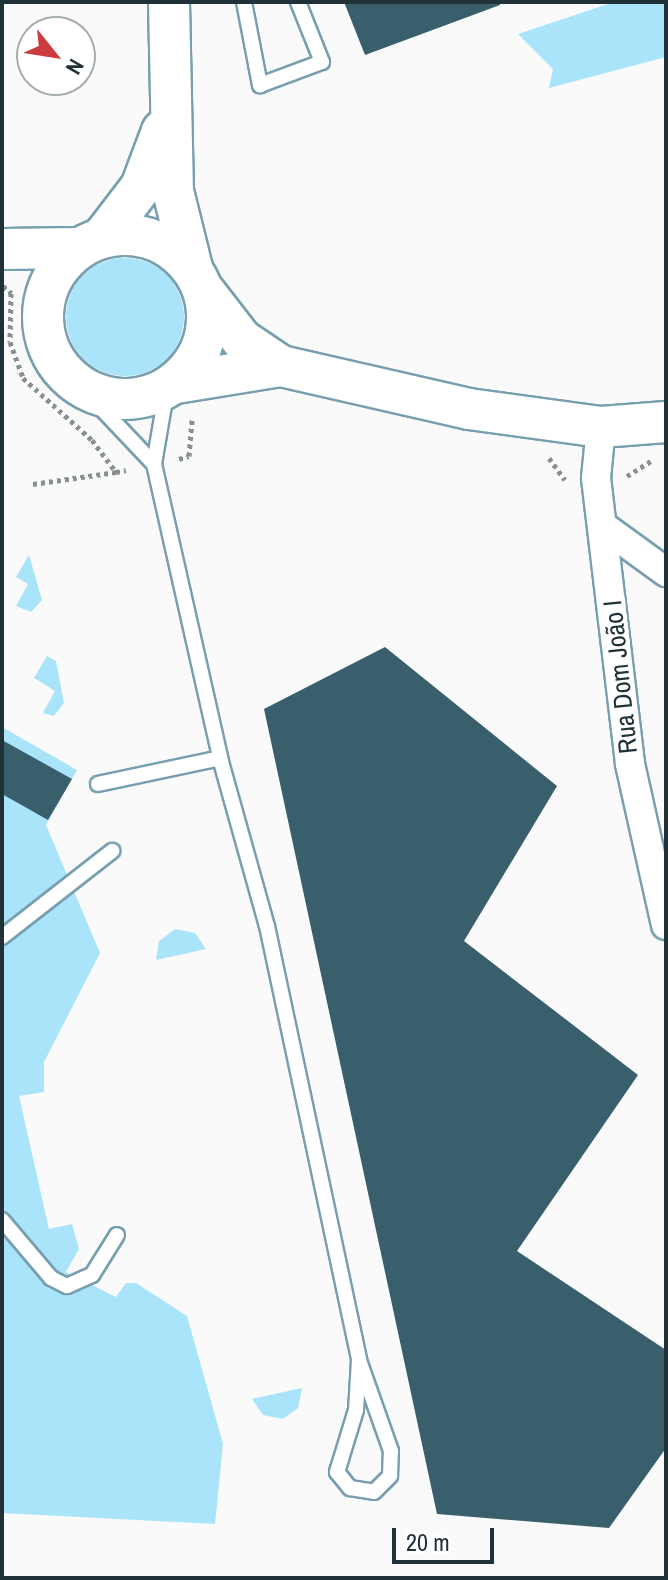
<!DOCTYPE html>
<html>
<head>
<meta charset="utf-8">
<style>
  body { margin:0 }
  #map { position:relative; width:668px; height:1580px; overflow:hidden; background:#fafafa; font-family:"Archivo Narrow",sans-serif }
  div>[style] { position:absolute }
  .green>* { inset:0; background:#a9e4fb }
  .round { border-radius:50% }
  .building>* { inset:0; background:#395e6c }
  .path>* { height:5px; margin-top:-2.5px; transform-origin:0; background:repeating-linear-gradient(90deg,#879093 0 4px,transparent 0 8px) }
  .roads { filter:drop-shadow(2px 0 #789fae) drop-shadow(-2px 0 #789fae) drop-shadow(0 2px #789fae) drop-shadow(0 -2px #789fae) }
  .lane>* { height:14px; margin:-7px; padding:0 7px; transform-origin:7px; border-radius:7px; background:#fff }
  .street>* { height:28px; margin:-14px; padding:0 14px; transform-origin:14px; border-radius:14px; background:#fff }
  .secondary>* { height:40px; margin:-20px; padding:0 20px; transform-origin:20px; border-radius:20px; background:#fff }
  .secondary>.ring { margin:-20px; padding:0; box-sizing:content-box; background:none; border:40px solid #fff; border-radius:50% }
  span { translate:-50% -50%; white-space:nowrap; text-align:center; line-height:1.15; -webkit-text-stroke:8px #fff; paint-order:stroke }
  .street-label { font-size:26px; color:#213138 }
  .frame { position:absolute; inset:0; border:4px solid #213138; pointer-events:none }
  .north { position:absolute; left:16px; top:16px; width:80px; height:80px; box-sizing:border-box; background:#fff; border:2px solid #a6adaf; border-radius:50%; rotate:120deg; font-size:22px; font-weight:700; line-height:32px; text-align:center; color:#213138 }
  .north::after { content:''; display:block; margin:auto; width:28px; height:36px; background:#cb3c3e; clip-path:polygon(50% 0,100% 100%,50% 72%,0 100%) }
  .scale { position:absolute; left:392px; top:1528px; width:102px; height:36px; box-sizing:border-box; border:4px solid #213138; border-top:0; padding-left:10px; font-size:24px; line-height:28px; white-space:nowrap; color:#213138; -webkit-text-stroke:6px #fff; paint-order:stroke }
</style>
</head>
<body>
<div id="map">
  <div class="green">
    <i style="clip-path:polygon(614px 2px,666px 2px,666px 57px,549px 88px,553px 69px,518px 34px)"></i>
    <i class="round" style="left:66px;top:258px;width:118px;height:118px"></i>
    <i style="clip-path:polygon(29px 555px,42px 600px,31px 612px,16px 606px,28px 584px,16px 577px)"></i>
    <i style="clip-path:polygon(47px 656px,56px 661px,64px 703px,54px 716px,43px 713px,55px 691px,34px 678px)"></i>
    <i style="clip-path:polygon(2px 727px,77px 770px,46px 825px,100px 953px,44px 1062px,44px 1092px,19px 1096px,49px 1229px,72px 1224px,79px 1249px,66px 1272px,116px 1297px,126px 1283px,136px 1283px,187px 1316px,223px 1444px,215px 1524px,2px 1513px)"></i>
    <i style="clip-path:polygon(175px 929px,195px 933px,206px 949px,156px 960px,159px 941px)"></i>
    <i style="clip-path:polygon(302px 1388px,298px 1408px,283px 1419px,263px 1415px,252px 1399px)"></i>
  </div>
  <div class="building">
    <i style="clip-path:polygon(344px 2px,500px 2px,500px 5px,365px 55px)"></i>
    <i style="clip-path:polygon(385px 647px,557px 786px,464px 941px,638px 1075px,517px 1251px,666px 1350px,666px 1448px,609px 1528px,437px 1514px,264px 709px)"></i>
    <i style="clip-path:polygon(2px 740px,72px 779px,48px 820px,2px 794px)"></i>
  </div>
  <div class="path">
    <i style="left:3px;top:286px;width:11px;rotate:41deg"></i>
    <i style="left:11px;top:293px;width:49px;rotate:91.2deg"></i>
    <i style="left:10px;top:342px;width:38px;rotate:70deg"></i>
    <i style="left:23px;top:378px;width:93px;rotate:41.9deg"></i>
    <i style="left:92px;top:440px;width:40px;rotate:53deg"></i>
    <i style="left:116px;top:472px;width:10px;rotate:-11deg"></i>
    <i style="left:549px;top:458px;width:27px;rotate:54deg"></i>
    <i style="left:179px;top:459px;width:10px;rotate:-17deg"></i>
    <i style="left:189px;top:456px;width:37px;rotate:-85deg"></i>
    <i style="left:627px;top:476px;width:28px;rotate:-32deg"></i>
    <i style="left:33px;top:484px;width:84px;rotate:-8.2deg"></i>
  </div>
  <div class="roads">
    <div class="lane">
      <i style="left:244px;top:2px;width:85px;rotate:79.1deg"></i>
      <i style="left:260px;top:85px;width:66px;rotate:-20.4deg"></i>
      <i style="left:322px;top:62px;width:65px;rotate:-111.8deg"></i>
      <i style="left:167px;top:388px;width:77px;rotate:99.7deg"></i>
      <i style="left:154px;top:464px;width:301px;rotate:77.3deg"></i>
      <i style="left:220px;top:758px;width:174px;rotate:74.4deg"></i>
      <i style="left:267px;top:926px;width:444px;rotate:78deg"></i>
      <i style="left:359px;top:1360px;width:50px;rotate:93.4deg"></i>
      <i style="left:356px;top:1410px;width:65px;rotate:107deg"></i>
      <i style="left:337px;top:1472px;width:21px;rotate:51deg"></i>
      <i style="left:350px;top:1488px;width:24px;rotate:9deg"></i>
      <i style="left:374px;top:1492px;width:23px;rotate:-45deg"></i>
      <i style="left:390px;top:1476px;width:25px;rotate:-88deg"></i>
      <i style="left:391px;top:1451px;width:96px;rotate:-109.4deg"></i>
      <i style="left:83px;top:389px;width:103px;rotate:46.6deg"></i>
      <i style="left:98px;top:784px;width:125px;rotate:-12deg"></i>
      <i style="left:2px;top:937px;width:140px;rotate:-38deg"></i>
      <i style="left:2px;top:1220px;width:76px;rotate:49.8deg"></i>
      <i style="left:51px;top:1278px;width:18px;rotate:27deg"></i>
      <i style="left:67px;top:1286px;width:27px;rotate:-24deg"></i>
      <i style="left:92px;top:1275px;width:47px;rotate:-58deg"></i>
    </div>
    <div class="street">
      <i style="left:601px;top:427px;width:51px;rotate:95.6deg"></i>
      <i style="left:596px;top:478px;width:288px;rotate:83.2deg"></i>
      <i style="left:630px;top:764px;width:165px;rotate:77.4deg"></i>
      <i style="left:604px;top:527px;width:77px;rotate:36deg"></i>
    </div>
    <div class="secondary">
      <i style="left:169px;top:2px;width:189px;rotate:88.8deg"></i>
      <i style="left:173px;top:191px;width:79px;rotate:76.1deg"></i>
      <i class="ring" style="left:43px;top:235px;width:124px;height:124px"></i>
      <i style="left:102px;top:238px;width:64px;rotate:-52.6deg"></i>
      <i style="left:141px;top:187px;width:60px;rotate:-69.4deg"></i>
      <i style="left:2px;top:249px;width:77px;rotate:-0.7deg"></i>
      <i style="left:204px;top:291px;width:62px;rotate:52.2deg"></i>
      <i style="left:242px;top:340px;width:47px;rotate:33.7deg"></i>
      <i style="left:176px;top:383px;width:106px;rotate:-9.2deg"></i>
      <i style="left:281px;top:366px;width:193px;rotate:12.9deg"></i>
      <i style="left:469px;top:409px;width:133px;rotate:7.8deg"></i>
      <i style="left:601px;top:427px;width:65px;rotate:-4.4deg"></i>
    </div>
  </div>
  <div class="street-label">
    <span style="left:620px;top:677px;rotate:-96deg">Rua Dom João I</span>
  </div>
  <div class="frame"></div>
  <div class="north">N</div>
  <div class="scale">20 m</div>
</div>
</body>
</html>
